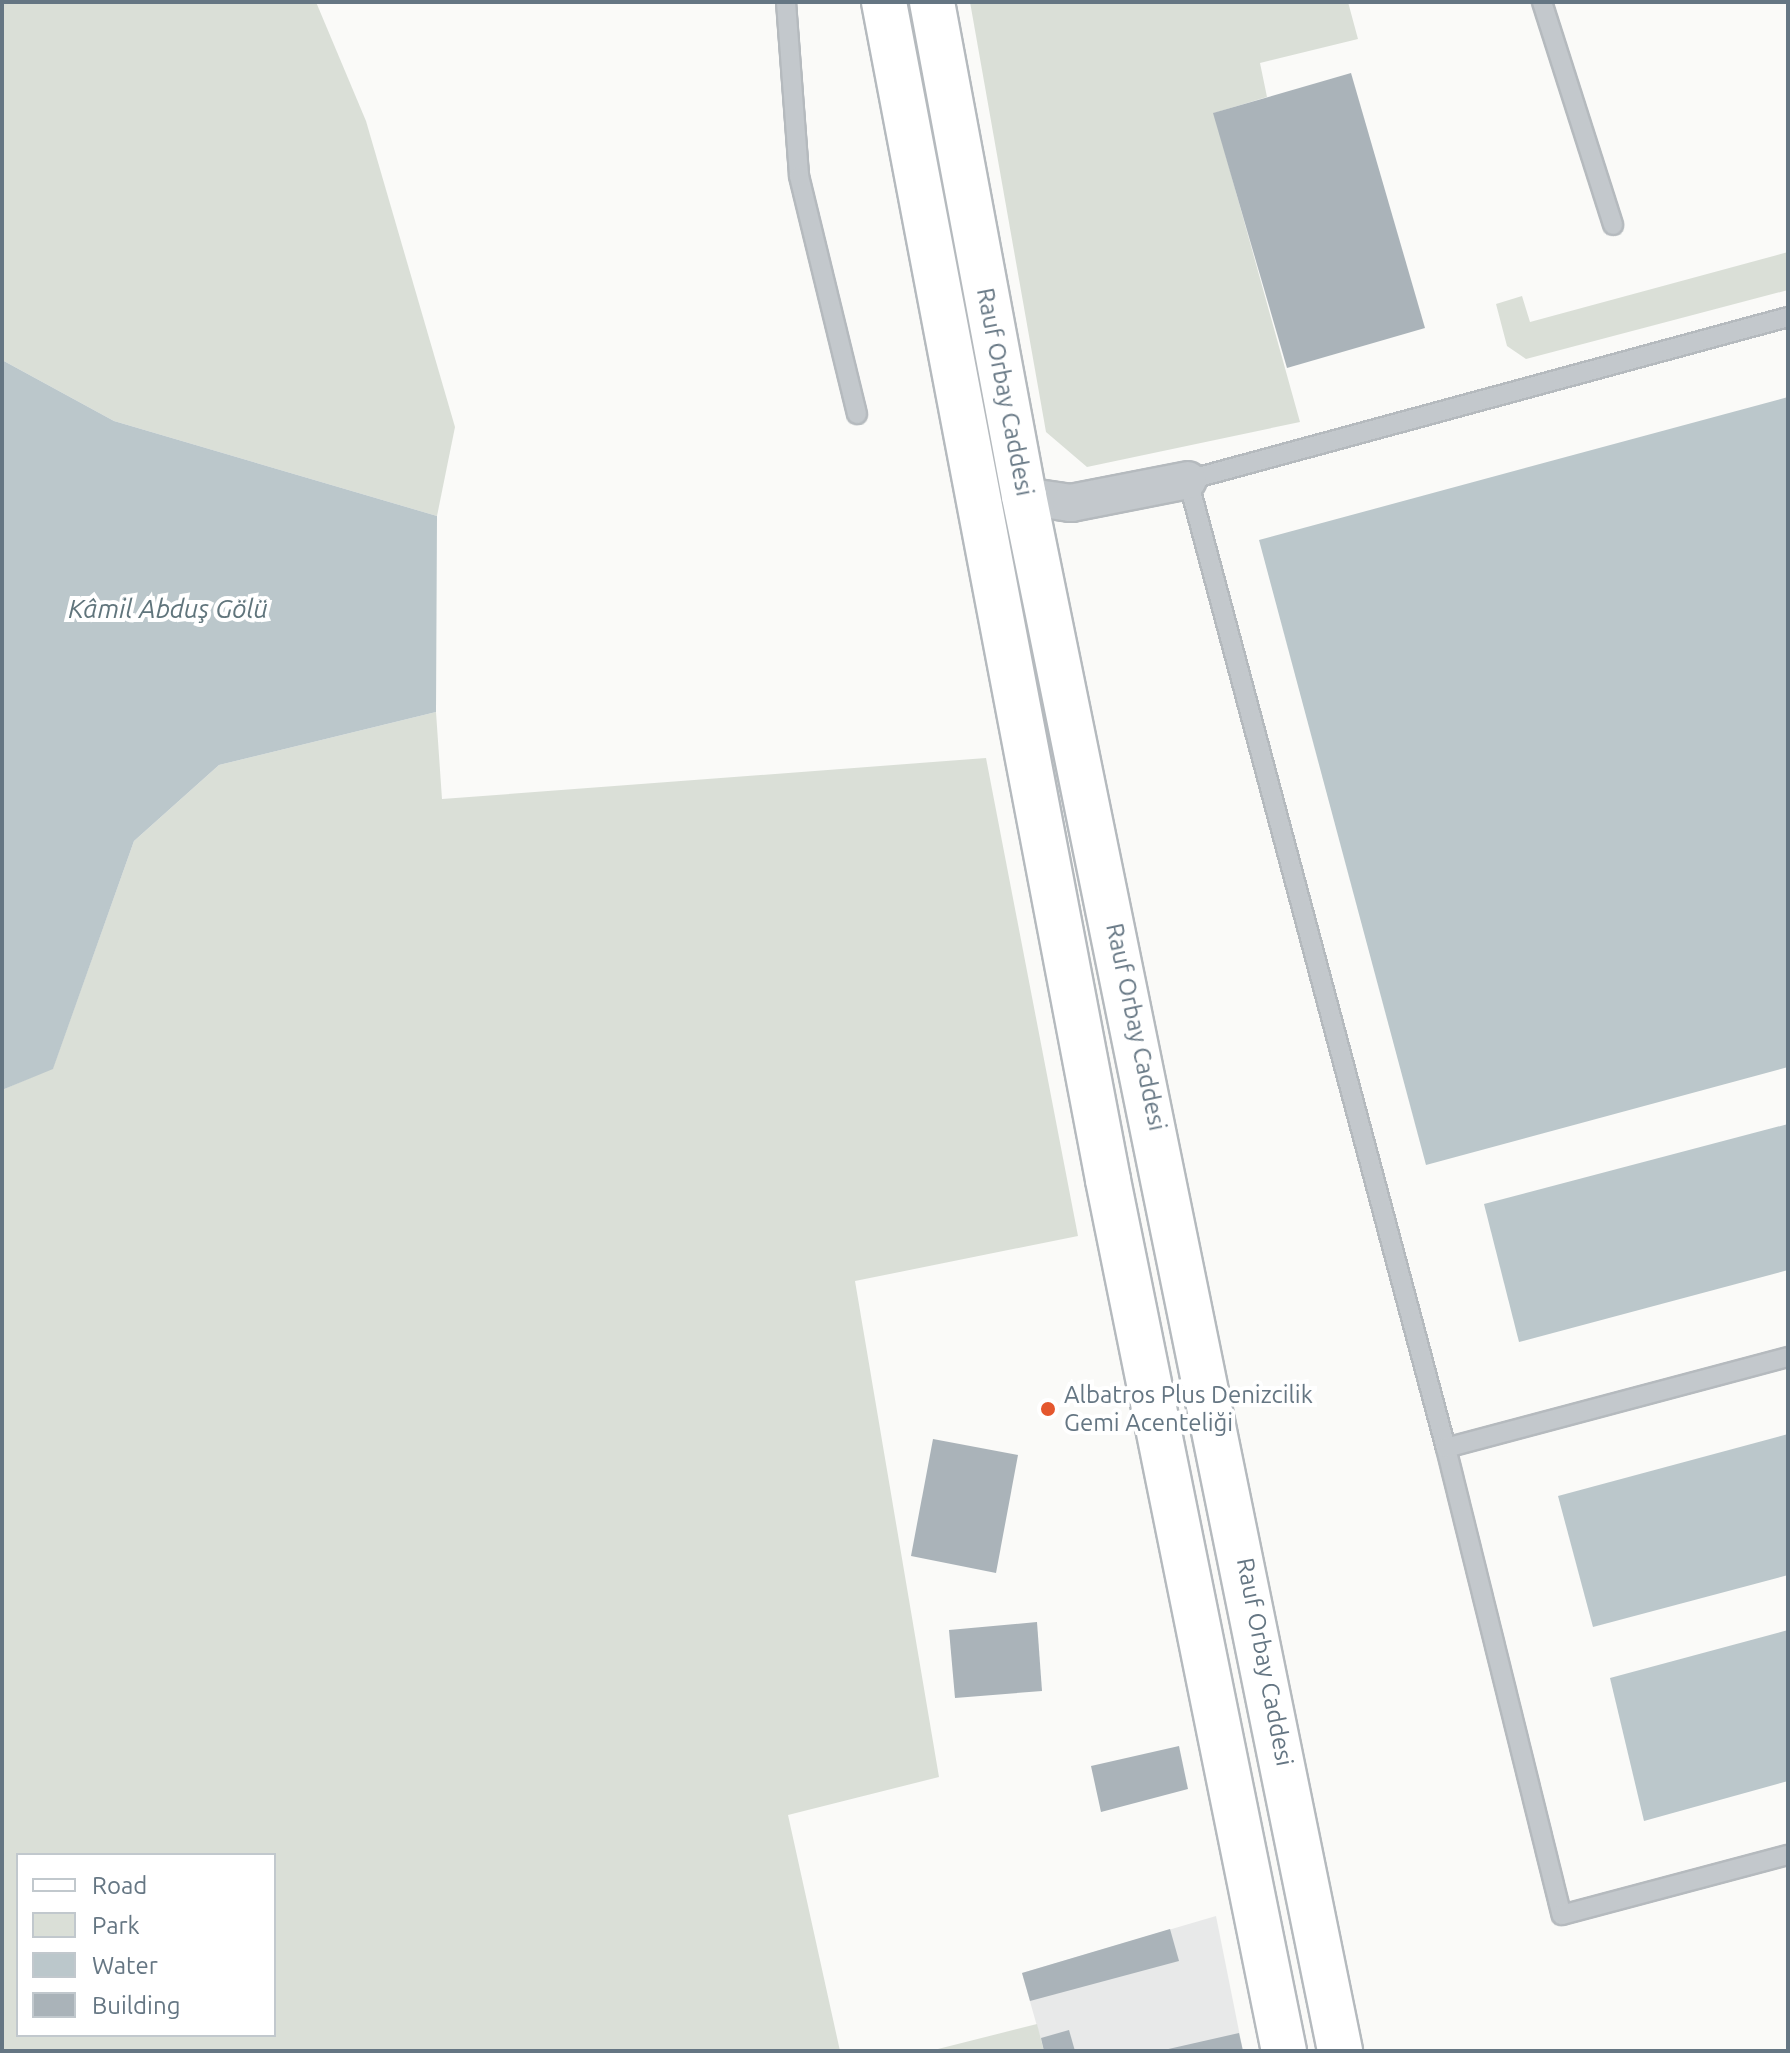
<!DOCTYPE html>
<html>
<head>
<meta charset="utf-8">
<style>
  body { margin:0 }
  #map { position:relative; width:1790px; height:2053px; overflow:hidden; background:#fafaf8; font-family:Ubuntu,sans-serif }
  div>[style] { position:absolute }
  .built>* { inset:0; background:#e8e9e9 }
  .green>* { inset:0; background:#dadfd7 }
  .water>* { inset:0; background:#bbc7cb }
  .building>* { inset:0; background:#aab3b9 }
  .roads { filter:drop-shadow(2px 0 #b5babe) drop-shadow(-2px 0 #b5babe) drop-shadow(0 2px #b5babe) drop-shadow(0 -2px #b5babe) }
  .lane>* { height:18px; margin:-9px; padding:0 9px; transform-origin:9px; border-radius:9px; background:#c3c8cc }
  .street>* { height:36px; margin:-18px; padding:0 18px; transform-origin:18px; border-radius:18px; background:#c3c8cc }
  .primary>* { height:44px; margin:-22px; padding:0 22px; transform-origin:22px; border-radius:22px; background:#fff }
  .dots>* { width:22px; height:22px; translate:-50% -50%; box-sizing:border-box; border:4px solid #fff; border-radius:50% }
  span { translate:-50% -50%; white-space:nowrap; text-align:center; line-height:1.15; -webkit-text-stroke:8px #fff; paint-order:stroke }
  .street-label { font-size:24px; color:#657683 }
  .poi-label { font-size:24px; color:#657683 }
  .left { translate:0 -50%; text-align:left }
  .water-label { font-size:26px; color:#60757c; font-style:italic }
  .frame { position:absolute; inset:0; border:4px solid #657683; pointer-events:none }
  .legend { position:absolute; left:16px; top:1853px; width:260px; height:184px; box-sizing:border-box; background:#fff; border:2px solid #c1c8cd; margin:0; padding:10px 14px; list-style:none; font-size:24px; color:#657683 }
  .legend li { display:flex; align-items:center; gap:16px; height:40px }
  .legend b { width:40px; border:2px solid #c1c8cd }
</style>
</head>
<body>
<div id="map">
  <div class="built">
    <i style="clip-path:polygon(1216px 1916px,1243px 2051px,1044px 2051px,1022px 1973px)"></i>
  </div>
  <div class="green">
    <i style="clip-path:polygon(2px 2px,316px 2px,366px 121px,455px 427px,437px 516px,114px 421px,2px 360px)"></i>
    <i style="clip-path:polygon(970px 2px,1348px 2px,1358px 39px,1260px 63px,1267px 97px,1214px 113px,1300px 422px,1087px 467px,1046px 432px)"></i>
    <i style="clip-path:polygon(1788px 252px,1788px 290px,1526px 359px,1507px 346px,1496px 304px,1522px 296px,1530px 322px)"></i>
    <i style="clip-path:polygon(evenodd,436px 712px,442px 799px,986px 758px,1078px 1236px,855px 1281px,939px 1777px,788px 1815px,840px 2051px,2px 2051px,2px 1090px,53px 1068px,134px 841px,219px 765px,436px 712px,18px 1855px,274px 1855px,274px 2035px,18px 2035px,18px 1855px)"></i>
    <i style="clip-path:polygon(1037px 2024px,1044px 2051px,930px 2051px)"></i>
  </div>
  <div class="water">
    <i style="clip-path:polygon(2px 360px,114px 421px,437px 516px,436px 712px,219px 765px,134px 841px,53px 1069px,2px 1090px)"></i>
    <i style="clip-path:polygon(1788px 397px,1788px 1067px,1426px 1165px,1259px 540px)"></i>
    <i style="clip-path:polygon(1788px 1124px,1788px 1270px,1519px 1342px,1484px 1204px)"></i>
    <i style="clip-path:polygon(1788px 1434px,1788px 1575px,1593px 1627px,1558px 1496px)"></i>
    <i style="clip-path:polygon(1788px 1630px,1788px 1781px,1644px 1821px,1610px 1678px)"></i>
  </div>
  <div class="building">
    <i style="clip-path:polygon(1351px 73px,1425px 328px,1287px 368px,1213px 113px)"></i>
    <i style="clip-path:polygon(933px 1439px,1018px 1455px,996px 1573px,911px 1556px)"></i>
    <i style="clip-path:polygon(1037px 1622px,1042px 1691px,955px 1698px,949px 1630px)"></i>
    <i style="clip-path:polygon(1179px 1746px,1188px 1789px,1101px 1812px,1091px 1766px)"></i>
    <i style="clip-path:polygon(1170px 1929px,1179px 1961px,1030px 2001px,1022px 1973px)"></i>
    <i style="clip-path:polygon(1069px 2030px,1075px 2051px,1044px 2051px,1041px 2038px)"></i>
    <i style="clip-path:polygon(1239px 2033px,1243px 2051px,1164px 2051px,1164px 2050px)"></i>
  </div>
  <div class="roads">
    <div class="lane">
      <i style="left:786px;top:2px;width:174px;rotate:85.7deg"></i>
      <i style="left:799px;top:176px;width:245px;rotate:76.3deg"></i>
      <i style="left:1542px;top:2px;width:234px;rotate:72.3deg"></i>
      <i style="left:1788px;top:317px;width:622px;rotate:164.8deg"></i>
      <i style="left:1188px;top:480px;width:1002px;rotate:75.08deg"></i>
      <i style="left:1446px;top:1448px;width:481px;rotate:76.1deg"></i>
      <i style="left:1562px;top:1915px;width:234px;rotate:-14.9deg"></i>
      <i style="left:1446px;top:1448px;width:354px;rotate:-14.9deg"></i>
    </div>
    <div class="street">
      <i style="left:1024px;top:496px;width:48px;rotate:8.5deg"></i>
      <i style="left:1071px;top:503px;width:119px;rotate:-11.1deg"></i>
    </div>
    <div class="primary">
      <i style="left:884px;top:2px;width:1199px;rotate:79.23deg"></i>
      <i style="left:1108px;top:1180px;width:889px;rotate:78.58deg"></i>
      <i style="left:932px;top:2px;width:502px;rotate:79.45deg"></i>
      <i style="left:1024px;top:496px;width:1587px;rotate:78.51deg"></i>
    </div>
  </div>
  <div class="dots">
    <i style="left:1048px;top:1409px;background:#e4572e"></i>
  </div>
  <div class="street-label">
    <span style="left:1005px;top:392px;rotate:79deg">Rauf Orbay Caddesi</span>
    <span style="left:1136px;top:1027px;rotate:78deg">Rauf Orbay Caddesi</span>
    <span style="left:1265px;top:1662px;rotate:79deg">Rauf Orbay Caddesi</span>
  </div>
  <div class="poi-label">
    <span class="left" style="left:1064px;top:1409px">Albatros Plus Denizcilik<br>Gemi Acenteliği</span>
  </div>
  <div class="water-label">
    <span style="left:168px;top:609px">Kâmil Abduş Gölü</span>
  </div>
  <div class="frame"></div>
  <ul class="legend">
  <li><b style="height:10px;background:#fff"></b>Road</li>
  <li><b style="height:22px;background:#dadfd7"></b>Park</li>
  <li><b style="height:22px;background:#bbc7cb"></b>Water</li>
  <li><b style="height:22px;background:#aab3b9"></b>Building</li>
  </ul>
</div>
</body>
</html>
